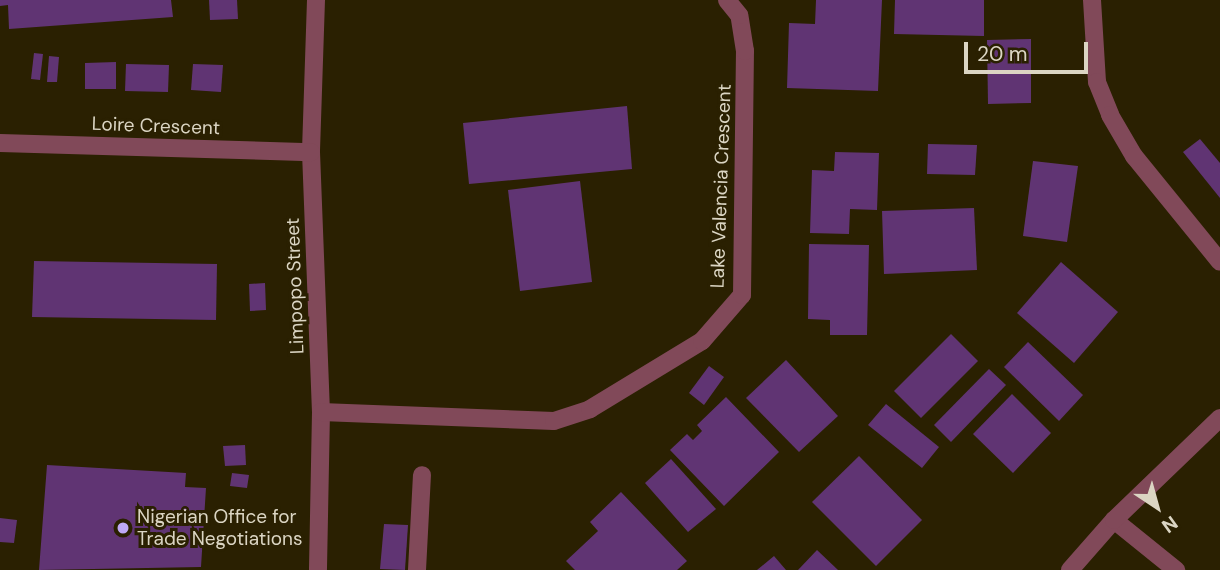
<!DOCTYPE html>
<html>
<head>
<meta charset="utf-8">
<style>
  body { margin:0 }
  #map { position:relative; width:1220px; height:570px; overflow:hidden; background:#2a2001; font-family:"DM Sans",sans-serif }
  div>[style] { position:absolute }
  .building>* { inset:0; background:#603473 }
  .minor>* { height:18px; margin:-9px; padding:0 9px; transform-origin:9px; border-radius:9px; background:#814959 }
  .dots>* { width:19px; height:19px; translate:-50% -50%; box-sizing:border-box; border:4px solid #2a2001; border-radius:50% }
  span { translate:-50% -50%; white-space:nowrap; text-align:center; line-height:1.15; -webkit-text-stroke:6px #2a2001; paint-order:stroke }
  .street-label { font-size:19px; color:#dbd5c3 }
  .poi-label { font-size:19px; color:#dbd5c3 }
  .left { translate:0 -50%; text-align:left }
  .north { position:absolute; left:1122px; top:472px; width:70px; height:70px; -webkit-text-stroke:5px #2a2001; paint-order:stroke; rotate:144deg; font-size:19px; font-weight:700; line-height:28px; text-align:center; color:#dbd5c3 }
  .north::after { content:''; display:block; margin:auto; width:24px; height:32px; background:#dbd5c3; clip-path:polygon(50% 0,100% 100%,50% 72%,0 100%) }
  .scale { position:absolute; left:964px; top:42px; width:124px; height:32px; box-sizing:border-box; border:4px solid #dbd5c3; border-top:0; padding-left:9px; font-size:21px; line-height:24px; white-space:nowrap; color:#dbd5c3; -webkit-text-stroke:5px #2a2001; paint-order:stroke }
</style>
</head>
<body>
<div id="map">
  <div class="building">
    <i style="clip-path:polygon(0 0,171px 0,173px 17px,9px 29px,8px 5px,0 6px)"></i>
    <i style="clip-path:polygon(209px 0,237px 0,238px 19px,210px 20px)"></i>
    <i style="clip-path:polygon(816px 0,882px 0,878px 91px,787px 88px,789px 23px,815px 24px)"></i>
    <i style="clip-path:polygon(895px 0,984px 0,984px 36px,894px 34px)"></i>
    <i style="clip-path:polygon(1031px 39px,1031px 103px,988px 104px,987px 40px)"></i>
    <i style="clip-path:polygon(34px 53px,43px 54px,40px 80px,31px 79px)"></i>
    <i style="clip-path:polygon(49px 56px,59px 57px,57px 82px,47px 82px)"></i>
    <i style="clip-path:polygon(116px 62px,116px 89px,85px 89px,85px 63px)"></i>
    <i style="clip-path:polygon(126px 64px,169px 65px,168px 92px,125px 91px)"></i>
    <i style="clip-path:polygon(193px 64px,223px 65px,221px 92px,191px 90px)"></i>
    <i style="clip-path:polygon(627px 106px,632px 169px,469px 184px,463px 123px)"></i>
    <i style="clip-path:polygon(1200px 139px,1220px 163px,1220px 198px,1183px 152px)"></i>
    <i style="clip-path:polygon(928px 144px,977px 145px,975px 175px,927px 174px)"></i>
    <i style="clip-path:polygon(835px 152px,879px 153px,877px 210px,850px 209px,849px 234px,810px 233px,812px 170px,834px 171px)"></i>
    <i style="clip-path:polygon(1033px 161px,1078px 166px,1067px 242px,1023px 236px)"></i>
    <i style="clip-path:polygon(580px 181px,592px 282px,520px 291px,508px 190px)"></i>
    <i style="clip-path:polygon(974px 208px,977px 270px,884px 274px,882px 211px)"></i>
    <i style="clip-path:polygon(809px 244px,869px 245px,867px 335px,830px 335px,830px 320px,808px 319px)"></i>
    <i style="clip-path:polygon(34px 261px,217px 264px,216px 320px,32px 317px)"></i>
    <i style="clip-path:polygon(1061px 262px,1118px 312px,1074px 363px,1017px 313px)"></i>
    <i style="clip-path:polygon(265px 283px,266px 310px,250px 311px,249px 284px)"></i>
    <i style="clip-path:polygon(951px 334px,978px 361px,921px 418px,894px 391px)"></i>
    <i style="clip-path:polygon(1028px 342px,1083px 395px,1059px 421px,1004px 367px)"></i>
    <i style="clip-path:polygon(786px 360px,838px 416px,799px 452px,746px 398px)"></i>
    <i style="clip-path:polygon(709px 366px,724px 377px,704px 405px,689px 393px)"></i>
    <i style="clip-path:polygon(989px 369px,1006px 385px,951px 442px,934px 425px)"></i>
    <i style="clip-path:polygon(1012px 394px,1051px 433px,1013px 473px,973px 434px)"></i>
    <i style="clip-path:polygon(726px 397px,779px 452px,724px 506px,670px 450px,687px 434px,693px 440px,702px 431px,697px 425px)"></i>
    <i style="clip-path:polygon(886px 404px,939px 447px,922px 468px,868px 425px)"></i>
    <i style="clip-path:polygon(245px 445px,246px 465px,225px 466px,223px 446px)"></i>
    <i style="clip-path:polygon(859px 456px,922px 520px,876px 566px,812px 502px)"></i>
    <i style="clip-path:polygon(671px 459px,716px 509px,688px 532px,645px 483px)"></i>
    <i style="clip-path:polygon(47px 465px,186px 473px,185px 487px,206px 488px,201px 567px,39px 570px)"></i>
    <i style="clip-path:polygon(232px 473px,249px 475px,247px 488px,230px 486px)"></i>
    <i style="clip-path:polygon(621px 492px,687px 561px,677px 570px,575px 570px,566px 561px,598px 531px,590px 522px)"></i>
    <i style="clip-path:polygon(0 518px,17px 520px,14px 543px,0 542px)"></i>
    <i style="clip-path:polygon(384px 524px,408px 525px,405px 570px,380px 569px)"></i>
    <i style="clip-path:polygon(817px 550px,838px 570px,798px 570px)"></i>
    <i style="clip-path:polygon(774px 556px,786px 570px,757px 570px)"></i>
  </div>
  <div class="minor">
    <i style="left:316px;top:0;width:152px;rotate:91.9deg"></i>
    <i style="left:311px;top:152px;width:260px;rotate:87.8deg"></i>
    <i style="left:321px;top:412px;width:158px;rotate:91.1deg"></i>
    <i style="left:1092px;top:0;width:82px;rotate:86.5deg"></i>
    <i style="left:1097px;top:82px;width:35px;rotate:68deg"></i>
    <i style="left:1110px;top:115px;width:48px;rotate:59.7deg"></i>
    <i style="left:1134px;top:156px;width:136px;rotate:50.9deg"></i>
    <i style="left:0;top:143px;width:311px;rotate:1.7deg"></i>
    <i style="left:321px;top:412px;width:233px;rotate:2.2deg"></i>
    <i style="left:554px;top:421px;width:38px;rotate:-18deg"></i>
    <i style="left:590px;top:409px;width:131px;rotate:-31.3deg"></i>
    <i style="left:702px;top:341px;width:61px;rotate:-49deg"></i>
    <i style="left:742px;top:295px;width:244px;rotate:-89.3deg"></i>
    <i style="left:745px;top:51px;width:36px;rotate:-99deg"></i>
    <i style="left:739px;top:15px;width:19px;rotate:-129deg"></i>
    <i style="left:1114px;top:520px;width:80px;rotate:38.9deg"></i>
    <i style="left:417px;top:570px;width:95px;rotate:-87deg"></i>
    <i style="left:1070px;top:570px;width:67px;rotate:-48.7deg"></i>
    <i style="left:1114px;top:520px;width:147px;rotate:-43.9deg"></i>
  </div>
  <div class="dots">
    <i style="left:123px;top:528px;background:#bea9f5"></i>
  </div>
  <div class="street-label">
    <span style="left:156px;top:126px;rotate:2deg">Loire Crescent</span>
    <span style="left:721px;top:186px;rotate:-88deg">Lake Valencia Crescent</span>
    <span style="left:295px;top:286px;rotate:-92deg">Limpopo Street</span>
  </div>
  <div class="poi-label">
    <span class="left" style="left:137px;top:528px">Nigerian Office for<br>Trade Negotiations</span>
  </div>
  <div class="north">N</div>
  <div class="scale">20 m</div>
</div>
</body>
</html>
